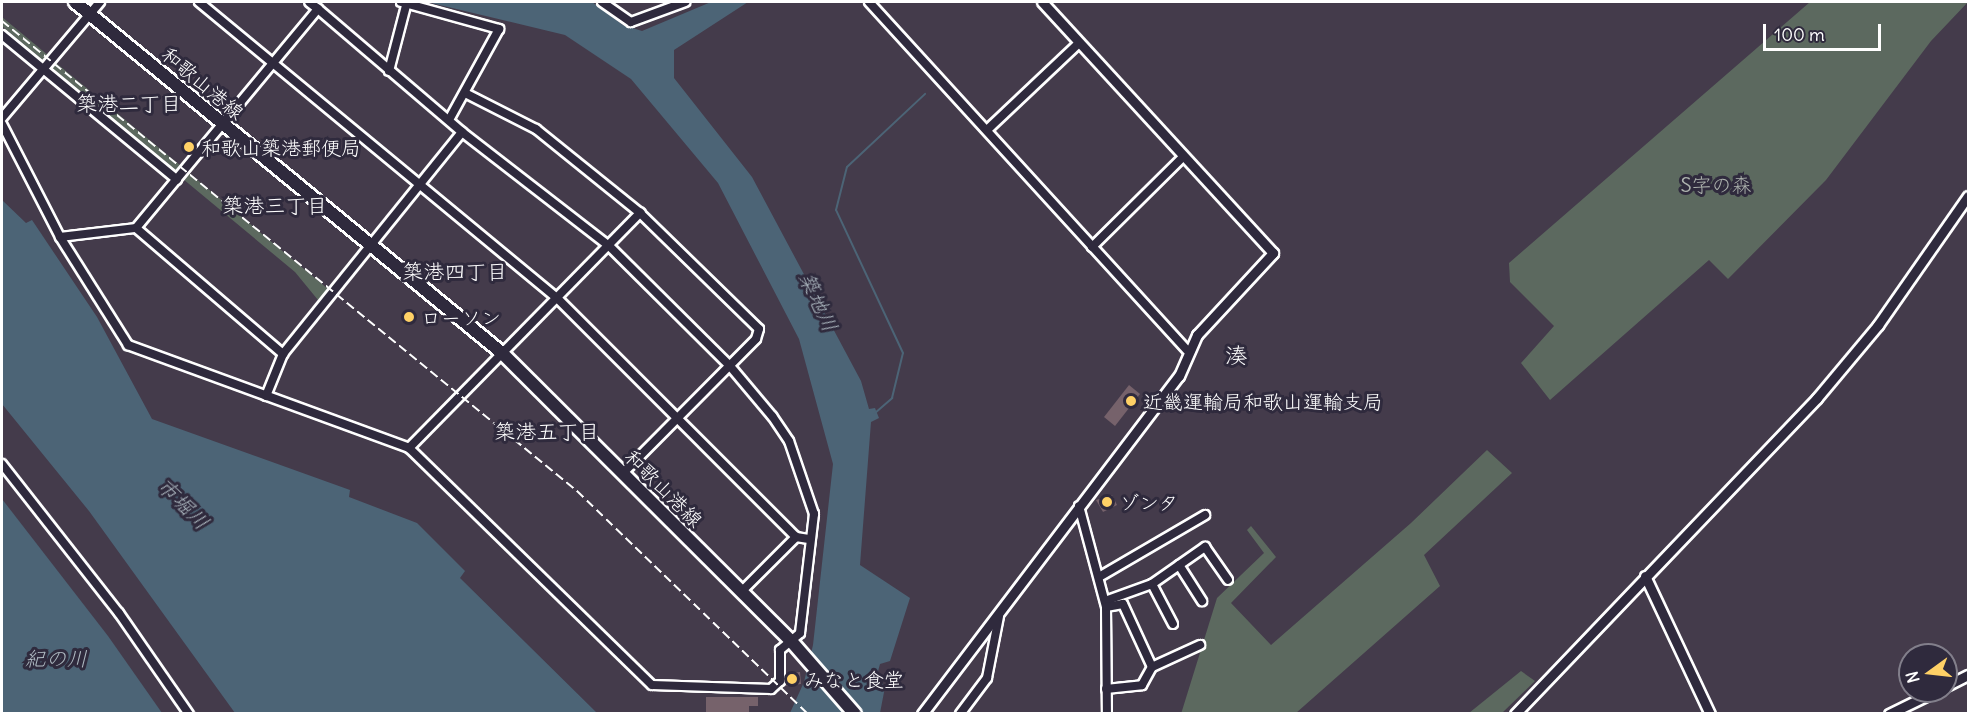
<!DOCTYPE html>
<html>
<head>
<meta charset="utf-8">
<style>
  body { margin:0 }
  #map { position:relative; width:1970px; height:715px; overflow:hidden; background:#443b4b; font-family:Delius,"Klee One",sans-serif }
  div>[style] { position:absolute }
  .green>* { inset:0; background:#5c695f }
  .water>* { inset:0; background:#4c6476 }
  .stream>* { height:2px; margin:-1px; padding:0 1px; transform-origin:1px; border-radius:1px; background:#4c6476 }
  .building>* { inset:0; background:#76626b }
  .roads { filter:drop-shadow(2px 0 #fff) drop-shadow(-2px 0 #fff) drop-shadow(0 2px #fff) drop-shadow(0 -2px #fff) }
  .minor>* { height:8px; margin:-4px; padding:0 4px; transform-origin:4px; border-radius:4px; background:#2f2a3d }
  .tertiary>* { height:9px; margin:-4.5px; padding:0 4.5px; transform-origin:4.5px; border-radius:4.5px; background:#2f2a3d }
  .primary>* { height:12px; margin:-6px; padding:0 6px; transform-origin:6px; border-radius:6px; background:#2f2a3d }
  .rail>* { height:2px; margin-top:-1px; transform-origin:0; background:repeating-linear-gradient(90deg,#fff 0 9px,transparent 0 13.5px) }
  .dots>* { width:16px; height:16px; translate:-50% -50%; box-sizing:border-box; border:3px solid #2f2a3d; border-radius:50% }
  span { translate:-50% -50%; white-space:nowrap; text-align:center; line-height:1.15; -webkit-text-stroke:6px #2f2a3d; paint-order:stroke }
  .street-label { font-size:20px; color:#fff }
  .poi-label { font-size:20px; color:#fff }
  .left { translate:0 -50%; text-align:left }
  .park-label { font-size:20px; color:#aeb4af }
  .neighbourhood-label { font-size:21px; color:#fff }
  .water-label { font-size:21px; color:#aeb9c1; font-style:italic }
  .quarter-label { font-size:22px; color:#fff }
  .frame { position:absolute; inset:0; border:3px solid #fff; pointer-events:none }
  .north { position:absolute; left:1898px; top:643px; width:60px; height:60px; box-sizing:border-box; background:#2f2a3d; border:2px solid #827f8b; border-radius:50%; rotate:255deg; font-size:16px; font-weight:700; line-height:24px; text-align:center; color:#fff }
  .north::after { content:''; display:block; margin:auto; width:21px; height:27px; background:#ffd166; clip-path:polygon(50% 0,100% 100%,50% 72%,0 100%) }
  .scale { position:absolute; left:1763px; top:24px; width:118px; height:27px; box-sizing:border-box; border:3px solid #fff; border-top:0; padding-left:8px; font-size:18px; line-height:21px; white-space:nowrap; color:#fff; -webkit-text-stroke:4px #2f2a3d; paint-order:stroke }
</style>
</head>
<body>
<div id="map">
  <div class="green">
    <i style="clip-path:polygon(1810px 2px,1968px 2px,1931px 41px,1826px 180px,1728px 279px,1709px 260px,1550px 400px,1521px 363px,1554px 326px,1510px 282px,1509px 263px)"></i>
    <i style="clip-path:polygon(2px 17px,49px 56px,44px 61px,2px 26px)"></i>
    <i style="clip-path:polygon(55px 62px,181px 166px,177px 171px,51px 67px)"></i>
    <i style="clip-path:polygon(188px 172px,328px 289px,318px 300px,295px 272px,183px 179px)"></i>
    <i style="clip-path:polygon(1487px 450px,1512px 473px,1424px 555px,1440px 586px,1296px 713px,1181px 714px,1217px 598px,1264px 553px,1247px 530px,1251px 526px,1276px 557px,1231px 603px,1271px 645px,1411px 523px)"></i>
    <i style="clip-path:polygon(1521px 671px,1535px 681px,1502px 713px,1469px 713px)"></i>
  </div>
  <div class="water">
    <i style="clip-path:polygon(427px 2px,592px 2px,623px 25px,642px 31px,711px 2px,748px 2px,674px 50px,674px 78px,752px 177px,861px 381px,869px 409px,875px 408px,879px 418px,871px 422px,860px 565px,910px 598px,890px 661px,880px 664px,877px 675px,885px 687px,880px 713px,790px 713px,804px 682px,813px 645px,833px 464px,799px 339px,718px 183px,631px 79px,565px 35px)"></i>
    <i style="clip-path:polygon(2px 200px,26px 223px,32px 220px,97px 317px,152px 419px,350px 490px,349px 497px,417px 523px,465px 571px,460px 578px,597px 713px,235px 713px,89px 511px,2px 404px)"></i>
    <i style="clip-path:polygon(2px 499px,108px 636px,162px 713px,2px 713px)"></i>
  </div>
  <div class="stream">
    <i style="left:875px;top:413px;width:23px;rotate:-41deg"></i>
    <i style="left:892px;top:398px;width:46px;rotate:-76.3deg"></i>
    <i style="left:903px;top:353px;width:158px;rotate:-115.1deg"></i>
    <i style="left:836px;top:210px;width:44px;rotate:-75.7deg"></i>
    <i style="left:847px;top:167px;width:107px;rotate:-43.1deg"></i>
  </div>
  <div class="building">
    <i style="clip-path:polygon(1129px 385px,1140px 394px,1115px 426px,1104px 417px)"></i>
    <i style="clip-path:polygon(1112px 495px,1117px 505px,1103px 512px,1096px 500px)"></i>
    <i style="clip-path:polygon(800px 672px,801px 684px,784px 686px,786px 674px)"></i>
    <i style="clip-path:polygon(706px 697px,758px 697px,758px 706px,749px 706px,749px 713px,706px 713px)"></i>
  </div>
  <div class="roads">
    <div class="minor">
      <i style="left:199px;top:2px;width:465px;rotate:39.6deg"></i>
      <i style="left:557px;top:298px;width:338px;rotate:45deg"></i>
      <i style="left:401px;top:2px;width:102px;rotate:15.4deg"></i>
      <i style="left:499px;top:29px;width:104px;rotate:118.8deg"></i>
      <i style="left:602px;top:2px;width:35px;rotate:35deg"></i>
      <i style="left:631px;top:22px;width:58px;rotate:-20.3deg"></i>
      <i style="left:869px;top:2px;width:471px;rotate:47.6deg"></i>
      <i style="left:2px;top:35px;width:227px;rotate:39.6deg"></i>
      <i style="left:389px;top:71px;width:71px;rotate:-75.4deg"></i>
      <i style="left:465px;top:93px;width:80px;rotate:26.9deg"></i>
      <i style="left:536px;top:129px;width:134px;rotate:38.9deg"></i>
      <i style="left:640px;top:213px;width:166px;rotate:44.3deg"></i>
      <i style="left:759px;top:329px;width:10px;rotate:107deg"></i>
      <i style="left:756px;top:339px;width:190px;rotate:134.8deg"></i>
      <i style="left:2px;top:118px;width:152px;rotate:-49.8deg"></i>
      <i style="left:2px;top:124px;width:127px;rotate:62.8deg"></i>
      <i style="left:60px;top:237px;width:128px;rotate:57.8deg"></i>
      <i style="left:128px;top:345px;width:299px;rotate:20.1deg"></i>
      <i style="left:409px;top:448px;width:339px;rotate:44.3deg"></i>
      <i style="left:652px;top:685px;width:119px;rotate:1.9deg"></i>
      <i style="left:771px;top:689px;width:12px;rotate:-42deg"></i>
      <i style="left:780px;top:681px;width:31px;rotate:-90deg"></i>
      <i style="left:780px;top:650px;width:26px;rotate:-40deg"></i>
      <i style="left:800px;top:633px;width:120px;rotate:-83.3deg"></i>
      <i style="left:814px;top:514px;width:77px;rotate:-108.9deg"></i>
      <i style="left:789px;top:441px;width:30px;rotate:-124deg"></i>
      <i style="left:772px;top:416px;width:67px;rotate:-130.1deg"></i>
      <i style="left:729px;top:365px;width:169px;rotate:-135.2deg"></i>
      <i style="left:609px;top:246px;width:186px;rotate:-142.2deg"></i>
      <i style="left:462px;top:132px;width:189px;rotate:-139.5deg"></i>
      <i style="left:987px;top:130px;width:127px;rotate:-43.4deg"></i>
      <i style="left:136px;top:228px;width:285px;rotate:-50.3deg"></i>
      <i style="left:318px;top:9px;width:11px;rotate:-142deg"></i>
      <i style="left:60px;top:237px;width:77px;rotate:-6.8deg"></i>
      <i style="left:136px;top:228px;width:194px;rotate:40.6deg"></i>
      <i style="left:1092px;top:247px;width:129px;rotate:-44.7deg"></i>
      <i style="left:266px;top:396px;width:45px;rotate:-68deg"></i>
      <i style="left:283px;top:354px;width:285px;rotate:-51.1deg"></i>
      <i style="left:409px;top:448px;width:330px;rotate:-45.5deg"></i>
      <i style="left:2px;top:464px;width:189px;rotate:51.9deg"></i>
      <i style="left:119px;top:613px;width:123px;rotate:55.3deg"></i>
      <i style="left:1079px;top:506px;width:105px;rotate:75deg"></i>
      <i style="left:1106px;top:607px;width:107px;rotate:89.5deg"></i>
      <i style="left:1179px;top:565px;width:43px;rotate:57.4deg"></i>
      <i style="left:1099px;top:577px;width:123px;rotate:-30.3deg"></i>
      <i style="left:1152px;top:584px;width:45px;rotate:62.3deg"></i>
      <i style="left:741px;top:592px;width:78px;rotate:-45deg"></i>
      <i style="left:796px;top:537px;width:13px;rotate:9deg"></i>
      <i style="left:1105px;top:601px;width:50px;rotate:-19.9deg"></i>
      <i style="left:1152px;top:584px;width:65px;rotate:-34.9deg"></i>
      <i style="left:1205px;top:547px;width:40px;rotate:55.1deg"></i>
      <i style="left:1106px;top:607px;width:17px;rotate:-10deg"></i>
      <i style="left:1123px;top:604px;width:69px;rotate:65.3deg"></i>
      <i style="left:1106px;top:689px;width:36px;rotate:-6deg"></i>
      <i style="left:1142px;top:685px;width:21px;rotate:-61deg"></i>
      <i style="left:1152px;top:667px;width:53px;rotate:-24.6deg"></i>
      <i style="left:960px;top:714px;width:45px;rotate:-53.1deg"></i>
      <i style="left:987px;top:678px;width:63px;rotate:-79deg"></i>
    </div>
    <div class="tertiary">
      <i style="left:1645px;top:576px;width:153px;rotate:64.8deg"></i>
      <i style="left:1946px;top:686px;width:25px;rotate:-27deg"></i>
      <i style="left:922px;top:714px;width:425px;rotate:-52.8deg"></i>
      <i style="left:1179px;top:376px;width:45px;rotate:-66.3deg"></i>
      <i style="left:1197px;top:335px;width:112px;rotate:-47.2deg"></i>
      <i style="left:1273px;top:253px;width:341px;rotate:-132.6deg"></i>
      <i style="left:1515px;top:714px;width:437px;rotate:-46.3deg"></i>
      <i style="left:1817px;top:398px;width:95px;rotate:-50.1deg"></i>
      <i style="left:1878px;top:325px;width:157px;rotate:-55.1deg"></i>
      <i style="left:1889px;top:714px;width:52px;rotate:-26.1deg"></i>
    </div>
    <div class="primary">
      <i style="left:75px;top:2px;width:553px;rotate:39.42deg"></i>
      <i style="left:502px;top:353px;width:408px;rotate:44.9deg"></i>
      <i style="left:791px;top:641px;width:97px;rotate:48.8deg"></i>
    </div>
  </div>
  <div class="rail">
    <i style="left:2px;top:21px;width:743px;rotate:39.26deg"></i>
    <i style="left:577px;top:491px;width:321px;rotate:44deg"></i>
  </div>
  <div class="dots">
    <i style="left:189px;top:147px;background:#ffd166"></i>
    <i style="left:409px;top:317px;background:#ffd166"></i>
    <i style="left:1131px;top:401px;background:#ffd166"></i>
    <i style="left:1107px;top:502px;background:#ffd166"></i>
    <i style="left:792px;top:679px;background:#ffd166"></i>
  </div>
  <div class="street-label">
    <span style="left:203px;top:83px;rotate:40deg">和歌山港線</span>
    <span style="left:664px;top:488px;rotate:45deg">和歌山港線</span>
  </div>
  <div class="poi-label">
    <span class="left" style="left:201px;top:147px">和歌山築港郵便局</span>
    <span class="left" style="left:421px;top:317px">ローソン</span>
    <span class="left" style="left:1143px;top:401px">近畿運輸局和歌山運輸支局</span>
    <span class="left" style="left:1119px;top:502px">ゾンタ</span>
    <span class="left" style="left:804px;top:679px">みなと食堂</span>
  </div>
  <div class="park-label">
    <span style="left:1716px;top:184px">S字の森</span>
  </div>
  <div class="neighbourhood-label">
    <span style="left:129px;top:104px">築港二丁目</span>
    <span style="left:275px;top:206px">築港三丁目</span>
    <span style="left:455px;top:272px">築港四丁目</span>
    <span style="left:547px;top:432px">築港五丁目</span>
  </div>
  <div class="water-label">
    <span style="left:818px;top:302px;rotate:65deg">築地川</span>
    <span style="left:183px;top:504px;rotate:45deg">市堀川</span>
    <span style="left:56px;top:659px">紀の川</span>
  </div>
  <div class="quarter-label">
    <span style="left:1236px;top:356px">湊</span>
  </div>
  <div class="frame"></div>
  <div class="north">N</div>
  <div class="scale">100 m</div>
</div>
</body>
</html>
